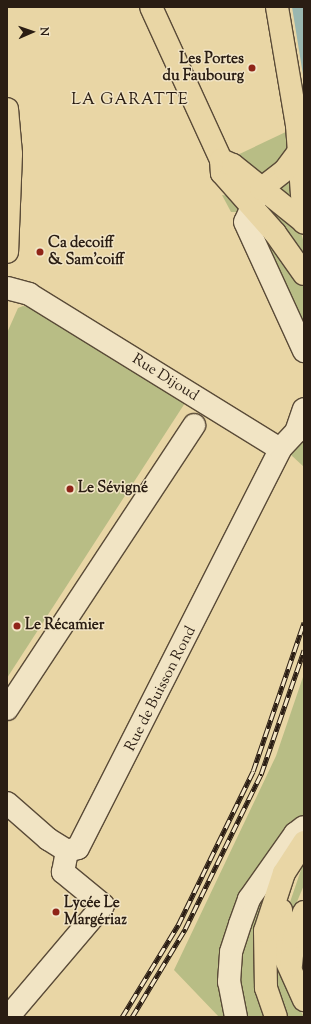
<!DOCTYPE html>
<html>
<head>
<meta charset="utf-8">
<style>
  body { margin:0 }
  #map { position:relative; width:311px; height:1024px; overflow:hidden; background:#e9d6a5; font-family:"Sorts Mill Goudy",serif }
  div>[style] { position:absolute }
  .green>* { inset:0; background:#b8bd85 }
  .water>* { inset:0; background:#9ab7b0 }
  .roads { filter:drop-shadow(1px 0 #5a4b38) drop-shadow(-1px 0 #5a4b38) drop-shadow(0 1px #5a4b38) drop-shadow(0 -1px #5a4b38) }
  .minor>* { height:22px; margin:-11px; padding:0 11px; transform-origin:11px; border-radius:11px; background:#f1e4c4 }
  .major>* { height:22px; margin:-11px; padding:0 11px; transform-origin:11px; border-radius:11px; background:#e9d6a5 }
  .highway>* { height:22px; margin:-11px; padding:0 11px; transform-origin:11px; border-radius:11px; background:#e9d6a5 }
  .rail>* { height:4.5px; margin-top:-2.25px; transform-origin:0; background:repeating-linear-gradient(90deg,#f1e4c4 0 9px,#2a1d13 0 18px); box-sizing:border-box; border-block:1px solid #2a1d13 }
  .dots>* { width:11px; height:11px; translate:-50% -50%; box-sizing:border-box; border:2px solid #f1e4c4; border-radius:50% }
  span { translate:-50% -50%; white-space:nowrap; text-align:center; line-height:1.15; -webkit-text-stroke:3px #f1e4c4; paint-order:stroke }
  .poi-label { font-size:15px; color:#2a1d13; font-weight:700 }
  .right { translate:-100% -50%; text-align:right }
  .left { translate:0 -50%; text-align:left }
  .street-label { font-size:15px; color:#2a1d13 }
  .neighbourhood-label { font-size:16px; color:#2a1d13; letter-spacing:1px }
  .frame { position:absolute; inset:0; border:8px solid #2a1d13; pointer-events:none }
  .north { position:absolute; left:12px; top:12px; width:40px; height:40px; -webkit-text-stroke:3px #f1e4c4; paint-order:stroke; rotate:88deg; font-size:11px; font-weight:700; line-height:16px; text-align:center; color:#2a1d13 }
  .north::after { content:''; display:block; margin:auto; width:14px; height:18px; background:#2a1d13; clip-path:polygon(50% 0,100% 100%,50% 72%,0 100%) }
</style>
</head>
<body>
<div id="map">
  <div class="green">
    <i style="clip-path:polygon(290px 130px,292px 150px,268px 173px,258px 174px,231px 158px)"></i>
    <i style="clip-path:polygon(293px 179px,295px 204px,275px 191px)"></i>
    <i style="clip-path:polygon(222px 195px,230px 196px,242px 207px,239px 212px,231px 212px)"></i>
    <i style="clip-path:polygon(264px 204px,298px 223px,304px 243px,304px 262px)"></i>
    <i style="clip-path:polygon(255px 223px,304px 287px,304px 334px)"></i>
    <i style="clip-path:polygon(23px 306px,30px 307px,185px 403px,7px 678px,7px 333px,18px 308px)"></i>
    <i style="clip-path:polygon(304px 425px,304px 467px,290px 454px)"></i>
    <i style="clip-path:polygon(304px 674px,304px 819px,284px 858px,267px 1017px,219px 1017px,174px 970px,276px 756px)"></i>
    <i style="clip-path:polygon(304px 861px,304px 885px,286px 928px,288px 908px)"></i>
    <i style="clip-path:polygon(273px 943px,278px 969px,304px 1017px,284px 1017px,277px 998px)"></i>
  </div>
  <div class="water">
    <i style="clip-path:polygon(292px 7px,304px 7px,304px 81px)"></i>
  </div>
  <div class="roads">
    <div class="minor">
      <i style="left:259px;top:191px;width:34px;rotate:114deg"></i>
      <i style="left:245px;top:222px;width:142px;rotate:65.4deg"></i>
      <i style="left:7px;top:288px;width:23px;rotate:15deg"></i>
      <i style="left:29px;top:294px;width:295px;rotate:31.7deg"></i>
      <i style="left:7px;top:709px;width:340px;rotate:-56.6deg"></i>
      <i style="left:7px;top:803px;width:55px;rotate:41.3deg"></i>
      <i style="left:48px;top:839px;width:22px;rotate:32deg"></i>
      <i style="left:67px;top:851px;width:11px;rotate:-15deg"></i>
      <i style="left:78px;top:848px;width:447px;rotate:-63.1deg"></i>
      <i style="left:280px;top:449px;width:23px;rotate:-47deg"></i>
      <i style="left:296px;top:432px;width:24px;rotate:-71deg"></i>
      <i style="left:7px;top:1014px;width:3px;rotate:45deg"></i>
      <i style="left:9px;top:1016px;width:145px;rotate:-49.7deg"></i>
      <i style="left:103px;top:905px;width:52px;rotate:-140.5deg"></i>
      <i style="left:63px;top:872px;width:21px;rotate:-79deg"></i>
      <i style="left:236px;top:1017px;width:36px;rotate:-101deg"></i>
      <i style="left:229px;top:982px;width:30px;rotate:-86deg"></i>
      <i style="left:231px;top:952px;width:29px;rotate:-72deg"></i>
      <i style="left:240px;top:924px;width:27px;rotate:-70deg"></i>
      <i style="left:249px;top:899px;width:80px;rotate:-54.7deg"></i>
      <i style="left:295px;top:834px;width:11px;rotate:-38deg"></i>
    </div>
    <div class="major">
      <i style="left:151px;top:7px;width:168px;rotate:65.4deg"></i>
      <i style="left:221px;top:160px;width:13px;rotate:86deg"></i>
      <i style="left:222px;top:173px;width:80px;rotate:48.5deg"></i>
      <i style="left:275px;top:233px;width:50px;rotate:54.7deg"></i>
      <i style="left:277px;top:7px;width:120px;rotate:80.4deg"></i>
      <i style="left:297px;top:125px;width:98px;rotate:85.9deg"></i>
      <i style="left:7px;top:109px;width:45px;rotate:84.9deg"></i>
      <i style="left:11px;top:154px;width:98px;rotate:92.3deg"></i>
      <i style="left:221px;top:160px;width:13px;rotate:23deg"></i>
      <i style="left:233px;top:165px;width:91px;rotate:38.8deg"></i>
      <i style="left:261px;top:189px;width:31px;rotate:-38deg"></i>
      <i style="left:285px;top:170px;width:21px;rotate:-53deg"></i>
    </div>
    <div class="highway">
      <i style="left:281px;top:910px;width:41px;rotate:88.6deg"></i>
      <i style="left:282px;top:951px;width:54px;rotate:65.8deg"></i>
      <i style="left:291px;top:965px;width:28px;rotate:-84deg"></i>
      <i style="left:294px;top:937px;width:27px;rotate:-68deg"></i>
      <i style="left:276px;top:1017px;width:31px;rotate:-109deg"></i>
      <i style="left:266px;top:988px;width:57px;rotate:-91deg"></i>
      <i style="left:265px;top:931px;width:61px;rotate:-71.9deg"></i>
      <i style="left:284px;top:873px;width:37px;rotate:-57deg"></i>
    </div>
  </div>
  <div class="rail">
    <i style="left:122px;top:1017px;width:108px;rotate:-58.7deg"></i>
    <i style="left:178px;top:925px;width:171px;rotate:-64deg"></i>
    <i style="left:253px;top:771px;width:157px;rotate:-71.1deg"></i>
    <i style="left:132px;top:1017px;width:103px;rotate:-58.9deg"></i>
    <i style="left:185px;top:929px;width:173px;rotate:-63.9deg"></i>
    <i style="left:261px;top:774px;width:131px;rotate:-70.9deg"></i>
  </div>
  <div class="dots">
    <i style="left:252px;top:68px;background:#8f2418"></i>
    <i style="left:40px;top:252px;background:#8f2418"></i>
    <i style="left:70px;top:489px;background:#8f2418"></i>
    <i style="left:17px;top:626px;background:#8f2418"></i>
    <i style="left:56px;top:912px;background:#8f2418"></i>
  </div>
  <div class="poi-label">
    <span class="right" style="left:244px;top:68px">Les Portes<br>du Faubourg</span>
    <span class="left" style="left:48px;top:252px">Ca decoiff<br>&amp; Sam'coiff</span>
    <span class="left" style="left:78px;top:489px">Le Sévigné</span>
    <span class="left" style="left:25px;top:626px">Le Récamier</span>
    <span class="left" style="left:64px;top:912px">Lycée Le<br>Margériaz</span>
  </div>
  <div class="street-label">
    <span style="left:165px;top:378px;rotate:32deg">Rue Dijoud</span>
    <span style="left:161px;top:689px;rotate:-63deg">Rue de Buisson Rond</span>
  </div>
  <div class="neighbourhood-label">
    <span style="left:130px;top:101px">LA GARATTE</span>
  </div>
  <div class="frame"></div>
  <div class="north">N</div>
</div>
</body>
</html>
